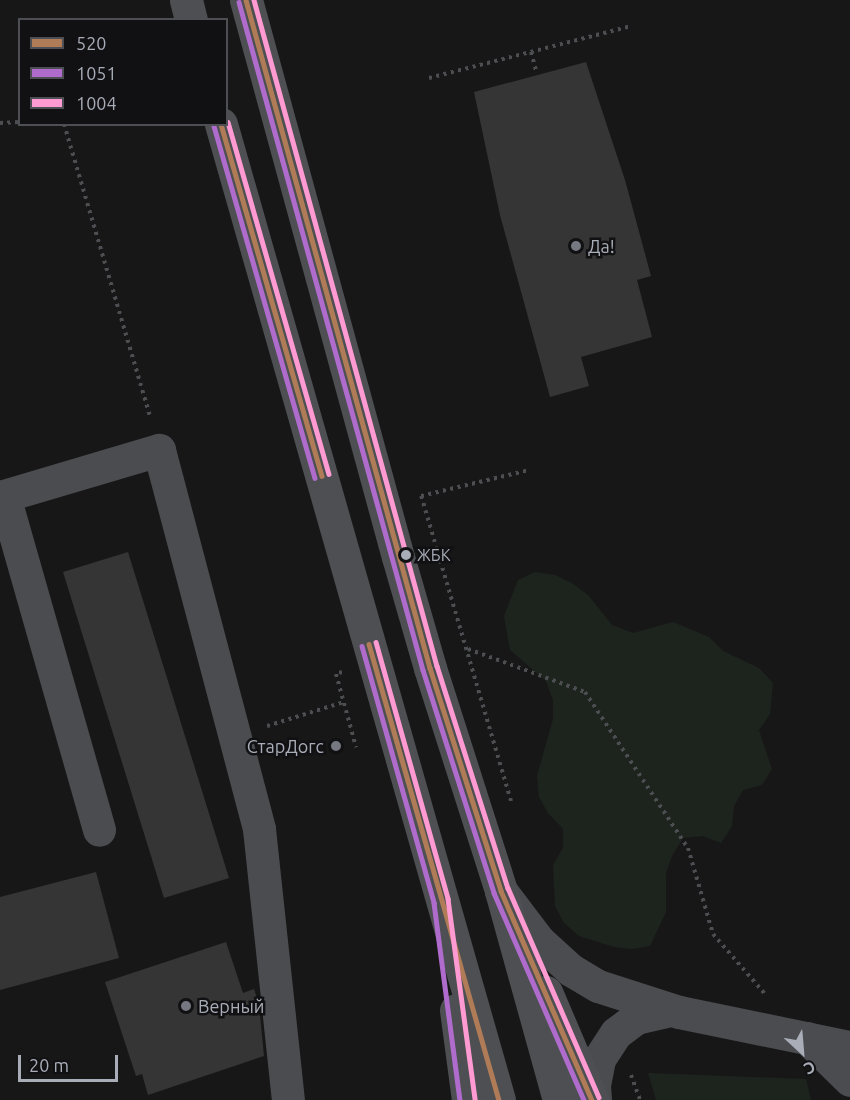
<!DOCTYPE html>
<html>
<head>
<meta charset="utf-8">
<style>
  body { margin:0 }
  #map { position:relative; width:850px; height:1100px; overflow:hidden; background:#171717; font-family:Ubuntu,sans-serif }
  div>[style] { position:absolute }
  .green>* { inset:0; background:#1d241e }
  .building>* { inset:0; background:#353536 }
  .path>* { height:4px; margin-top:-2px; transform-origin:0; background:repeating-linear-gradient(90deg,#4d4e52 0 3px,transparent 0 7.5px) }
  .minor>* { height:33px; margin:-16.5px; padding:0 16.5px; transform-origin:16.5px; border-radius:16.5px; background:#4b4c50 }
  .major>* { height:33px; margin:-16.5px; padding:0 16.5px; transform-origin:16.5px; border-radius:16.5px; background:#4d4f52 }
  .bus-1>* { height:4.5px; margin:-2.25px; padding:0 2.25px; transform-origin:2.25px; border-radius:2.25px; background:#b07c57 }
  .bus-2>* { height:4.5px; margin:-2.25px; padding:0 2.25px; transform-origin:2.25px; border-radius:2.25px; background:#b06ccc }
  .bus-3>* { height:4.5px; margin:-2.25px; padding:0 2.25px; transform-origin:2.25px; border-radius:2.25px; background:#ff9ad2 }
  .dots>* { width:16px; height:16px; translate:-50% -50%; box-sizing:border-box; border:3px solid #111113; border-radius:50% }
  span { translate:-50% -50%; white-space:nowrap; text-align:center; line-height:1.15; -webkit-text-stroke:5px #111113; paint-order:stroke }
  .bus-label { font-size:16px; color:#a8adb8 }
  .left { translate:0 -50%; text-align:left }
  .poi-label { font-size:18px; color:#a8adb8 }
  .right { translate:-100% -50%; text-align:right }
  .legend { position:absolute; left:18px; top:18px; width:210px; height:108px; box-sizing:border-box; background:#111113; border:2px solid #4d4f55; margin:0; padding:8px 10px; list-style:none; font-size:18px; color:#a8adb8 }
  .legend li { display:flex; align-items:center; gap:12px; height:30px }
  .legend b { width:30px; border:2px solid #4d4f55 }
  .north { position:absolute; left:772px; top:1022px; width:60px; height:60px; -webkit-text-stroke:4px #111113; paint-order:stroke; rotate:154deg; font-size:16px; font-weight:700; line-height:24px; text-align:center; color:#a8adb8 }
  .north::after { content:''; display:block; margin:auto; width:21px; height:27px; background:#a8adb8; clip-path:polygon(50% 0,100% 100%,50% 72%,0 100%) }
  .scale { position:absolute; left:18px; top:1055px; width:100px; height:27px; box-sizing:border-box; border:3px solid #a8adb8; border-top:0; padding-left:8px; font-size:18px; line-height:21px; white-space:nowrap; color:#a8adb8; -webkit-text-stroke:4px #111113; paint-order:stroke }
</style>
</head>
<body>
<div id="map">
  <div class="green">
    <i style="clip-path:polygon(535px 572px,555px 575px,572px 583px,588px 595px,612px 625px,633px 633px,673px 622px,709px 637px,723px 651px,759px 668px,773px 683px,770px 714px,759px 730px,772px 769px,762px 785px,743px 790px,734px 806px,732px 826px,721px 843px,703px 836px,683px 838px,672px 856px,666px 873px,666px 912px,650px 946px,632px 949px,614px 947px,579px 936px,564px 923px,555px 906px,553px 865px,563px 848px,563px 829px,548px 813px,539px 797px,537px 776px,553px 719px,553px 700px,546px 681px,510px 650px,504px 616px,518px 580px)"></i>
    <i style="clip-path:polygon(648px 1073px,806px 1079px,811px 1100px,656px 1100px)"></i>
  </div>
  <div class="building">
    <i style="clip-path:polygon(586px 62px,625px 180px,651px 276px,637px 280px,652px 337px,581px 357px,589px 386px,550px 397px,500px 215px,474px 92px)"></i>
    <i style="clip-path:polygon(128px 552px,229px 878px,164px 898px,63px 572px)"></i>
    <i style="clip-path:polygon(96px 872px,119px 958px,0 990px,0 897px)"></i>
    <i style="clip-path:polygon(226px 942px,243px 993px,254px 989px,259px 1004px,264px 1056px,148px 1095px,142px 1074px,136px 1076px,105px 982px)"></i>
  </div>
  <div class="path">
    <i style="left:531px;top:52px;width:20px;rotate:75deg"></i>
    <i style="left:429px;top:78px;width:209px;rotate:-14.4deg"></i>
    <i style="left:0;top:123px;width:20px;rotate:-3deg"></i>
    <i style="left:64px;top:124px;width:305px;rotate:73.6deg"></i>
    <i style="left:468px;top:649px;width:125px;rotate:20.2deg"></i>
    <i style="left:585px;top:692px;width:187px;rotate:56.6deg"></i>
    <i style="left:688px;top:848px;width:90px;rotate:73.8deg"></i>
    <i style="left:713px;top:934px;width:79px;rotate:49.1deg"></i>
    <i style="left:342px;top:672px;width:6px;rotate:162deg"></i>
    <i style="left:336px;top:674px;width:76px;rotate:74.7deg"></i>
    <i style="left:267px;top:726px;width:81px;rotate:-17.3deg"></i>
    <i style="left:511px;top:801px;width:318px;rotate:-106.4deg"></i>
    <i style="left:421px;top:496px;width:111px;rotate:-13.5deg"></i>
    <i style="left:631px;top:1075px;width:27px;rotate:70deg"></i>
  </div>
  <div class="minor">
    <i style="left:4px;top:496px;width:347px;rotate:74.1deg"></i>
    <i style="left:0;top:497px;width:166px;rotate:-16.5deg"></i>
    <i style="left:159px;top:450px;width:392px;rotate:75.2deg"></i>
    <i style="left:259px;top:829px;width:273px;rotate:83.9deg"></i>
    <i style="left:501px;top:891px;width:63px;rotate:52.8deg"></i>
    <i style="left:539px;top:941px;width:43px;rotate:42.2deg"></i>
    <i style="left:571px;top:970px;width:31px;rotate:31deg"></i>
    <i style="left:598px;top:986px;width:85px;rotate:17.8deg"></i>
    <i style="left:679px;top:1012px;width:175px;rotate:11.6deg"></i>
    <i style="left:807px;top:1038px;width:60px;rotate:44.3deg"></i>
    <i style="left:595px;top:1100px;width:15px;rotate:-94deg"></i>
    <i style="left:594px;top:1085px;width:26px;rotate:-79deg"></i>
    <i style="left:599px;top:1059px;width:31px;rotate:-57deg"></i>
    <i style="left:616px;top:1033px;width:25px;rotate:-37deg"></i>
    <i style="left:636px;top:1018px;width:35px;rotate:-13deg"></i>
  </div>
  <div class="major">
    <i style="left:186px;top:0;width:21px;rotate:76deg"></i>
    <i style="left:246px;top:0;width:577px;rotate:74.74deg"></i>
    <i style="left:398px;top:557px;width:116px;rotate:73.9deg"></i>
    <i style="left:430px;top:668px;width:234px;rotate:72.3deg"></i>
    <i style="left:501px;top:891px;width:217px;rotate:74.5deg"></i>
    <i style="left:221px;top:124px;width:1015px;rotate:74.1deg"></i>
    <i style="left:546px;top:992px;width:117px;rotate:66.9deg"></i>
    <i style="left:456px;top:1010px;width:91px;rotate:82.4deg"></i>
  </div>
  <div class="bus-1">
    <i style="left:246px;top:0;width:693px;rotate:74.6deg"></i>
    <i style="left:430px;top:668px;width:234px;rotate:72.3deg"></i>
    <i style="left:501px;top:891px;width:228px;rotate:66.5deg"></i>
    <i style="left:221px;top:124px;width:366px;rotate:74deg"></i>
    <i style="left:369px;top:644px;width:474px;rotate:74.1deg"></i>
  </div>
  <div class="bus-2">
    <i style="left:239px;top:2px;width:693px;rotate:74.6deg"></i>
    <i style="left:423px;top:670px;width:234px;rotate:72.3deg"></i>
    <i style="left:494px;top:893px;width:226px;rotate:66.5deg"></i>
    <i style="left:214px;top:126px;width:366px;rotate:74deg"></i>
    <i style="left:362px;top:646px;width:267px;rotate:74.3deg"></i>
    <i style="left:434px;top:903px;width:199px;rotate:82.5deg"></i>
  </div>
  <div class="bus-3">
    <i style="left:254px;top:0;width:691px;rotate:74.64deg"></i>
    <i style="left:437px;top:666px;width:233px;rotate:72.3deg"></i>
    <i style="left:508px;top:888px;width:228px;rotate:66.5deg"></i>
    <i style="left:228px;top:122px;width:366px;rotate:74deg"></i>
    <i style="left:376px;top:642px;width:267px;rotate:74.3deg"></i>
    <i style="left:448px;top:899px;width:202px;rotate:82.3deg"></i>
  </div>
  <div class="dots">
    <i style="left:576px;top:246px;background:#757880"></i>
    <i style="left:406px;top:555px;background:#a8adb8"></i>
    <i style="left:336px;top:746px;background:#757880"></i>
    <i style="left:186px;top:1006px;background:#757880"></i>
  </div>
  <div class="bus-label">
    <span class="left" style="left:417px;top:555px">ЖБК</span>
  </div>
  <div class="poi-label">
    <span class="left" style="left:588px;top:246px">Да!</span>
    <span class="right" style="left:324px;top:746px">СтарДогс</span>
    <span class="left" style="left:198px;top:1006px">Верный</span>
  </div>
  <ul class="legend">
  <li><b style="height:8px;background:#b07c57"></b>520</li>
  <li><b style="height:8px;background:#b06ccc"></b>1051</li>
  <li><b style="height:8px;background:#ff9ad2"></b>1004</li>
  </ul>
  <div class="north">С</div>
  <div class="scale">20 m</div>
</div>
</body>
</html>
